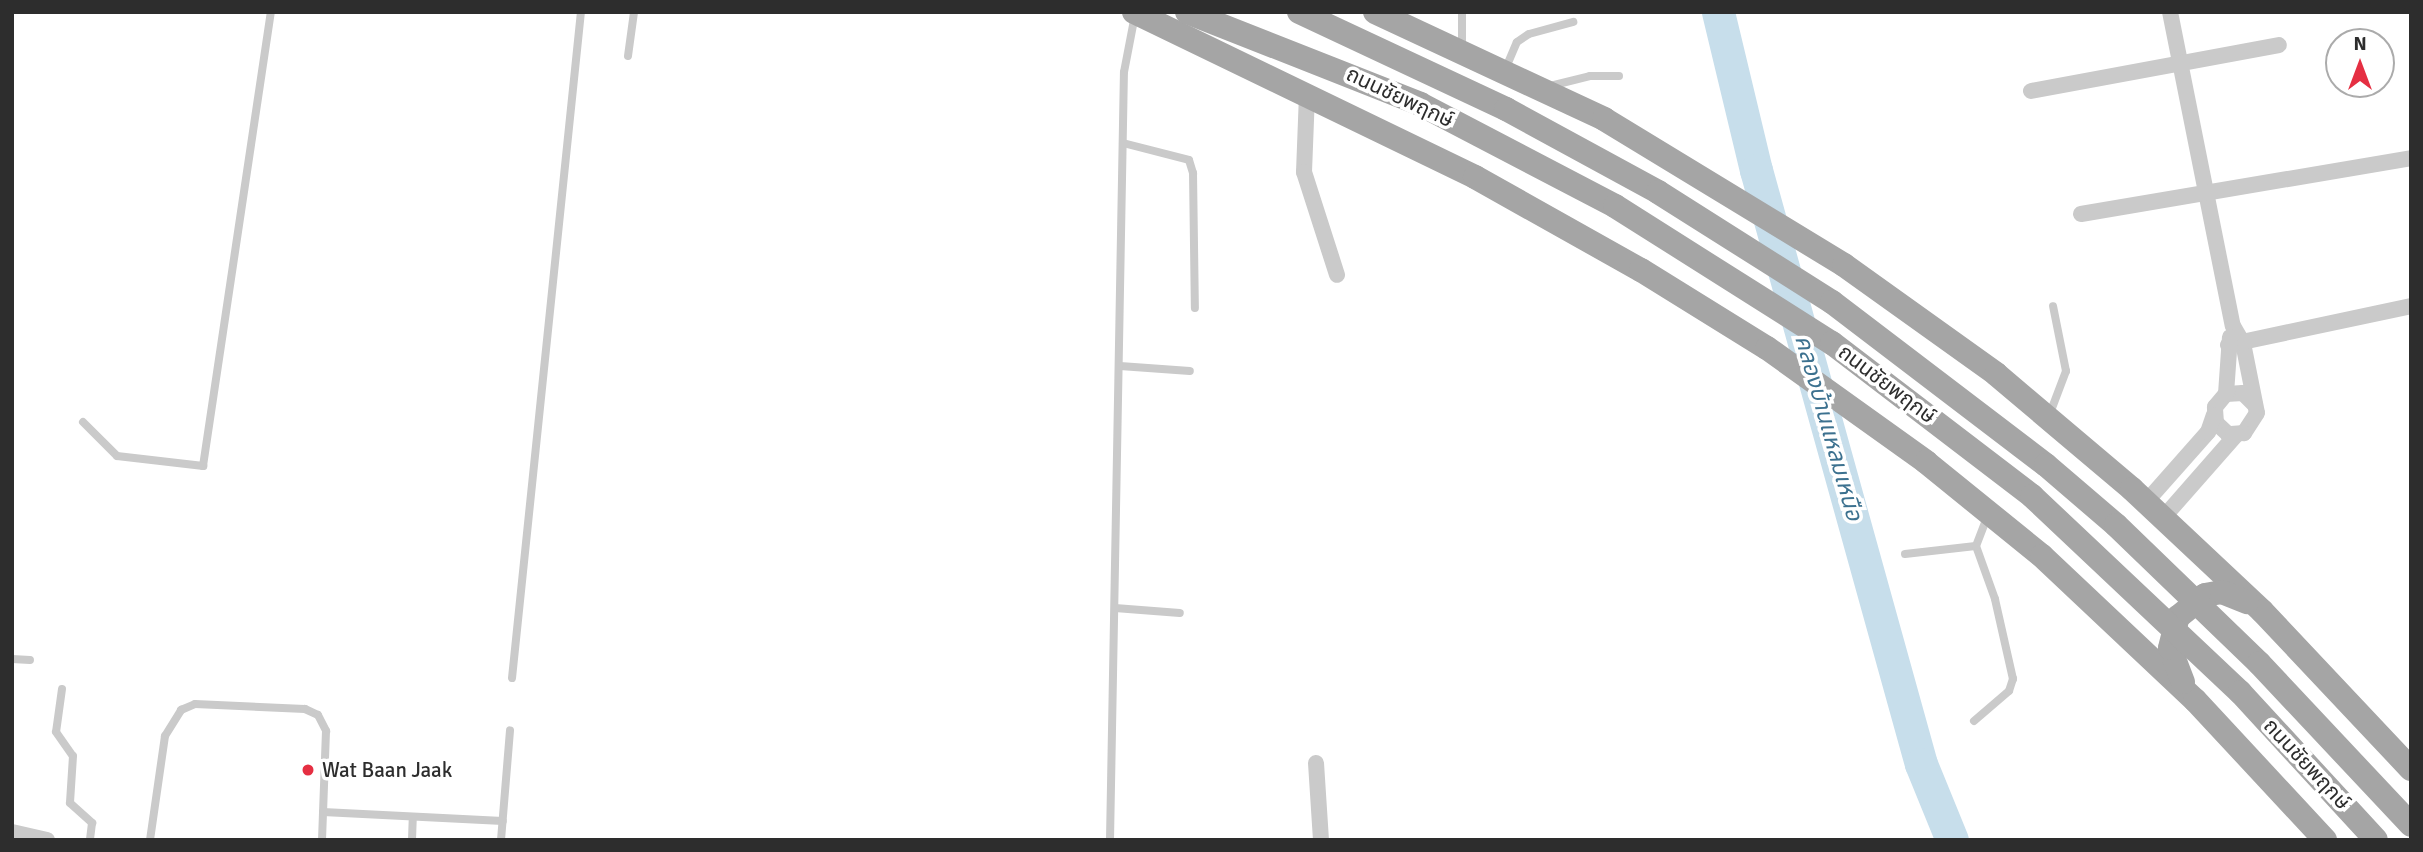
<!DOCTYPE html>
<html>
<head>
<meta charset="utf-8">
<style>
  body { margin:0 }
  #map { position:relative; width:2423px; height:852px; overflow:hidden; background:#fff; font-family:Signika,"Noto Sans Thai",sans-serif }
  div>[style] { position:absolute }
  .river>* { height:33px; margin:-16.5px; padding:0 16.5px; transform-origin:16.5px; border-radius:16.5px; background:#c7deeb }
  .service>* { height:8px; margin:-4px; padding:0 4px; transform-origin:4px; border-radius:4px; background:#cacaca }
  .minor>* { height:16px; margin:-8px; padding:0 8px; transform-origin:8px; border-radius:8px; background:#cacaca }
  .primary>* { height:24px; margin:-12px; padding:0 12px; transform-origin:12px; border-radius:12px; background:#a5a5a5 }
  .primary-bridge>* { height:24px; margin:-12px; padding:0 12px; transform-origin:12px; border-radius:12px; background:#a5a5a5 }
  .dots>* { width:19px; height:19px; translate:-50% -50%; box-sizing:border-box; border:4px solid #fff; border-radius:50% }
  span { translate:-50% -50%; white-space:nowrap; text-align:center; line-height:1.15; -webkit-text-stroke:7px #fff; paint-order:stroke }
  .street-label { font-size:21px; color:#2d2d2d }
  .poi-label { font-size:21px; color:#2d2d2d }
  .left { translate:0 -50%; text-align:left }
  .water-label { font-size:23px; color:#3c718f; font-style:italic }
  .frame { position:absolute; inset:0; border:14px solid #2d2d2d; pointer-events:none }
  .north { position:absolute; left:2325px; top:28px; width:70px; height:70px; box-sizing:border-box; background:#fff; border:2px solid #ababab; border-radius:50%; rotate:0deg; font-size:19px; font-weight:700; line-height:28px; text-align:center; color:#2d2d2d }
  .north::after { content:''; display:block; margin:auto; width:24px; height:32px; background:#e52f42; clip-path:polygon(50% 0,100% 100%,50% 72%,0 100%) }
</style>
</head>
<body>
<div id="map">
  <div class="river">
    <i style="left:1718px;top:12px;width:163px;rotate:76.5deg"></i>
    <i style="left:1756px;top:170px;width:616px;rotate:74.48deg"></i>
    <i style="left:1921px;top:764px;width:82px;rotate:67.8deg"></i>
  </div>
  <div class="service">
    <i style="left:1462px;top:12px;width:35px;rotate:90deg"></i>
    <i style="left:628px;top:56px;width:44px;rotate:-82.2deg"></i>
    <i style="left:1505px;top:70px;width:30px;rotate:-67deg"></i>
    <i style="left:1517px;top:42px;width:14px;rotate:-34deg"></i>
    <i style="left:1529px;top:34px;width:46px;rotate:-15.3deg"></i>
    <i style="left:1550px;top:86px;width:41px;rotate:-14deg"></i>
    <i style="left:1590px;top:76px;width:29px"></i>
    <i style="left:1123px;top:143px;width:68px;rotate:14.4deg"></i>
    <i style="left:1189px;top:160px;width:14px;rotate:73deg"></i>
    <i style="left:1193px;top:173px;width:135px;rotate:89.2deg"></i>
    <i style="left:1120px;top:366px;width:70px;rotate:4.1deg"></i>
    <i style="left:2049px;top:416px;width:48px;rotate:-69.3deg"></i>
    <i style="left:2066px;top:371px;width:66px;rotate:-101.3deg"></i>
    <i style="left:83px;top:422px;width:48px;rotate:45deg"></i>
    <i style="left:117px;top:456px;width:87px;rotate:6.6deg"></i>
    <i style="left:203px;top:466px;width:459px;rotate:-81.5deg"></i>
    <i style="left:1905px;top:554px;width:71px;rotate:-6.4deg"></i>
    <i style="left:1115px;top:608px;width:65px;rotate:4.4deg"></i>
    <i style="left:12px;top:659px;width:18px;rotate:3deg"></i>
    <i style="left:512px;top:678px;width:670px;rotate:-84.09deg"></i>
    <i style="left:62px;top:689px;width:43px;rotate:97.9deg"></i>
    <i style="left:56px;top:732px;width:29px;rotate:55deg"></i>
    <i style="left:73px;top:756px;width:47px;rotate:93.7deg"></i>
    <i style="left:70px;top:803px;width:30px;rotate:42deg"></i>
    <i style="left:92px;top:823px;width:17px;rotate:97deg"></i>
    <i style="left:1974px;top:721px;width:46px;rotate:-40.6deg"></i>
    <i style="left:2009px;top:691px;width:13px;rotate:-72deg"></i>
    <i style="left:2013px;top:679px;width:82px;rotate:-102.7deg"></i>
    <i style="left:1995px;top:599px;width:56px;rotate:-109.7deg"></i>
    <i style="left:1976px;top:546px;width:33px;rotate:-69deg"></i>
    <i style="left:323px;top:812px;width:180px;rotate:2.9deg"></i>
    <i style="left:150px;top:840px;width:105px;rotate:-81.8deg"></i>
    <i style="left:165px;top:736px;width:31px;rotate:-58deg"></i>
    <i style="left:181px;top:710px;width:15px;rotate:-23deg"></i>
    <i style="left:195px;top:704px;width:110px;rotate:2.6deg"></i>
    <i style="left:305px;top:709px;width:14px;rotate:25deg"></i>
    <i style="left:318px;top:715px;width:18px;rotate:63deg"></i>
    <i style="left:326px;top:731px;width:109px;rotate:92.1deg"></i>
    <i style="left:412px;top:840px;width:23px;rotate:-88deg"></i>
    <i style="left:501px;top:840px;width:110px;rotate:-85.3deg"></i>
    <i style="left:1110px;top:840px;width:768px;rotate:-88.96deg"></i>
    <i style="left:1124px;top:72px;width:58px;rotate:-79.1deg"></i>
  </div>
  <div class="minor">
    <i style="left:2170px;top:12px;width:320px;rotate:78.7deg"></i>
    <i style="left:2233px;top:326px;width:20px;rotate:60deg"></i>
    <i style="left:2243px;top:343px;width:71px;rotate:78.7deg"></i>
    <i style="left:2257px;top:413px;width:24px;rotate:123deg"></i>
    <i style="left:2244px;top:433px;width:16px;rotate:176deg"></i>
    <i style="left:2228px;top:434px;width:16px;rotate:-137deg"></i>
    <i style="left:2216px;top:423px;width:16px;rotate:-94deg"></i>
    <i style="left:2215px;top:407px;width:17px;rotate:-50deg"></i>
    <i style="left:2226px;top:394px;width:17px;rotate:-3deg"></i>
    <i style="left:2243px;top:393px;width:17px;rotate:45deg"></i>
    <i style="left:2031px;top:91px;width:252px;rotate:-10.5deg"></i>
    <i style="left:1307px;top:94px;width:78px;rotate:92.2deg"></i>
    <i style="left:1304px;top:172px;width:108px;rotate:72.2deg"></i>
    <i style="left:2081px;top:214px;width:335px;rotate:-9.6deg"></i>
    <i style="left:2228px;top:345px;width:187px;rotate:-12deg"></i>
    <i style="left:2226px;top:394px;width:57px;rotate:-86deg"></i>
    <i style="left:2146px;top:502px;width:94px;rotate:-48.5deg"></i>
    <i style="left:2208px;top:432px;width:18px;rotate:-71deg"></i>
    <i style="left:2163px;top:518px;width:111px;rotate:-48.7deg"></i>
    <i style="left:1316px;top:763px;width:77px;rotate:86.3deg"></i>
    <i style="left:12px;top:832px;width:36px;rotate:13deg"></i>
  </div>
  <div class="primary">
    <i style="left:1134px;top:12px;width:379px;rotate:25.8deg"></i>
    <i style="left:1475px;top:177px;width:190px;rotate:29.3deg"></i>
    <i style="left:1641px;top:270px;width:148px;rotate:31.8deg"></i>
    <i style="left:1767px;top:348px;width:196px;rotate:35.6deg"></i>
    <i style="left:1926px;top:462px;width:149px;rotate:39deg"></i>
    <i style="left:2042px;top:556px;width:210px;rotate:43.3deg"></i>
    <i style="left:2195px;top:700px;width:191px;rotate:47.1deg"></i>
    <i style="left:1187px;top:12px;width:251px;rotate:21.5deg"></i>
    <i style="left:1420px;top:104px;width:220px;rotate:27.6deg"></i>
    <i style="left:1299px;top:12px;width:229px;rotate:25.1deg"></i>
    <i style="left:1506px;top:109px;width:173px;rotate:28.6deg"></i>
    <i style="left:1375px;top:12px;width:253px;rotate:25deg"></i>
    <i style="left:1604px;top:119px;width:281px;rotate:31.3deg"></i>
    <i style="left:1844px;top:265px;width:187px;rotate:35.6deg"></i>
    <i style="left:1996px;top:374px;width:178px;rotate:40.2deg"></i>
    <i style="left:2132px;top:489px;width:178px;rotate:43.2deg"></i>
    <i style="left:2262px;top:611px;width:217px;rotate:46.7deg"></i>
    <i style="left:2183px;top:682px;width:36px;rotate:-111deg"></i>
    <i style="left:2170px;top:648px;width:32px;rotate:-76deg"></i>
    <i style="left:2178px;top:617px;width:35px;rotate:-39deg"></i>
    <i style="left:2205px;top:595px;width:17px;rotate:-10deg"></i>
    <i style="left:2222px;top:592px;width:27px;rotate:22deg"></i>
  </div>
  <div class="primary-bridge">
    <i style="left:1658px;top:192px;width:206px;rotate:32.3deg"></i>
    <i style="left:1832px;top:302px;width:269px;rotate:37.3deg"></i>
    <i style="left:2046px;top:465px;width:92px;rotate:40.6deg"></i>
    <i style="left:2116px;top:525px;width:199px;rotate:44deg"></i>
    <i style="left:2259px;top:663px;width:222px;rotate:46.8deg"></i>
    <i style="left:1615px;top:206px;width:257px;rotate:32.3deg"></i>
    <i style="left:1832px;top:343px;width:252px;rotate:37.4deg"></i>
    <i style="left:2032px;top:496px;width:286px;rotate:43.3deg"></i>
    <i style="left:2240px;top:692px;width:201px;rotate:47.4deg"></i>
  </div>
  <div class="dots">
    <i style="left:308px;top:770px;background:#e52f42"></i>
  </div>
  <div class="street-label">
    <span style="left:1400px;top:97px;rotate:25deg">ถนนชัยพฤกษ์</span>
    <span style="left:1887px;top:384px;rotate:37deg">ถนนชัยพฤกษ์</span>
    <span style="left:2307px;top:764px;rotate:47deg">ถนนชัยพฤกษ์</span>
  </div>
  <div class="poi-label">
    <span class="left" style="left:322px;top:770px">Wat Baan Jaak</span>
  </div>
  <div class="water-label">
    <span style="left:1828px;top:428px;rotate:74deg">คลองบ้านแหลมเหนือ</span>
  </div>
  <div class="frame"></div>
  <div class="north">N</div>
</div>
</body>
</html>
